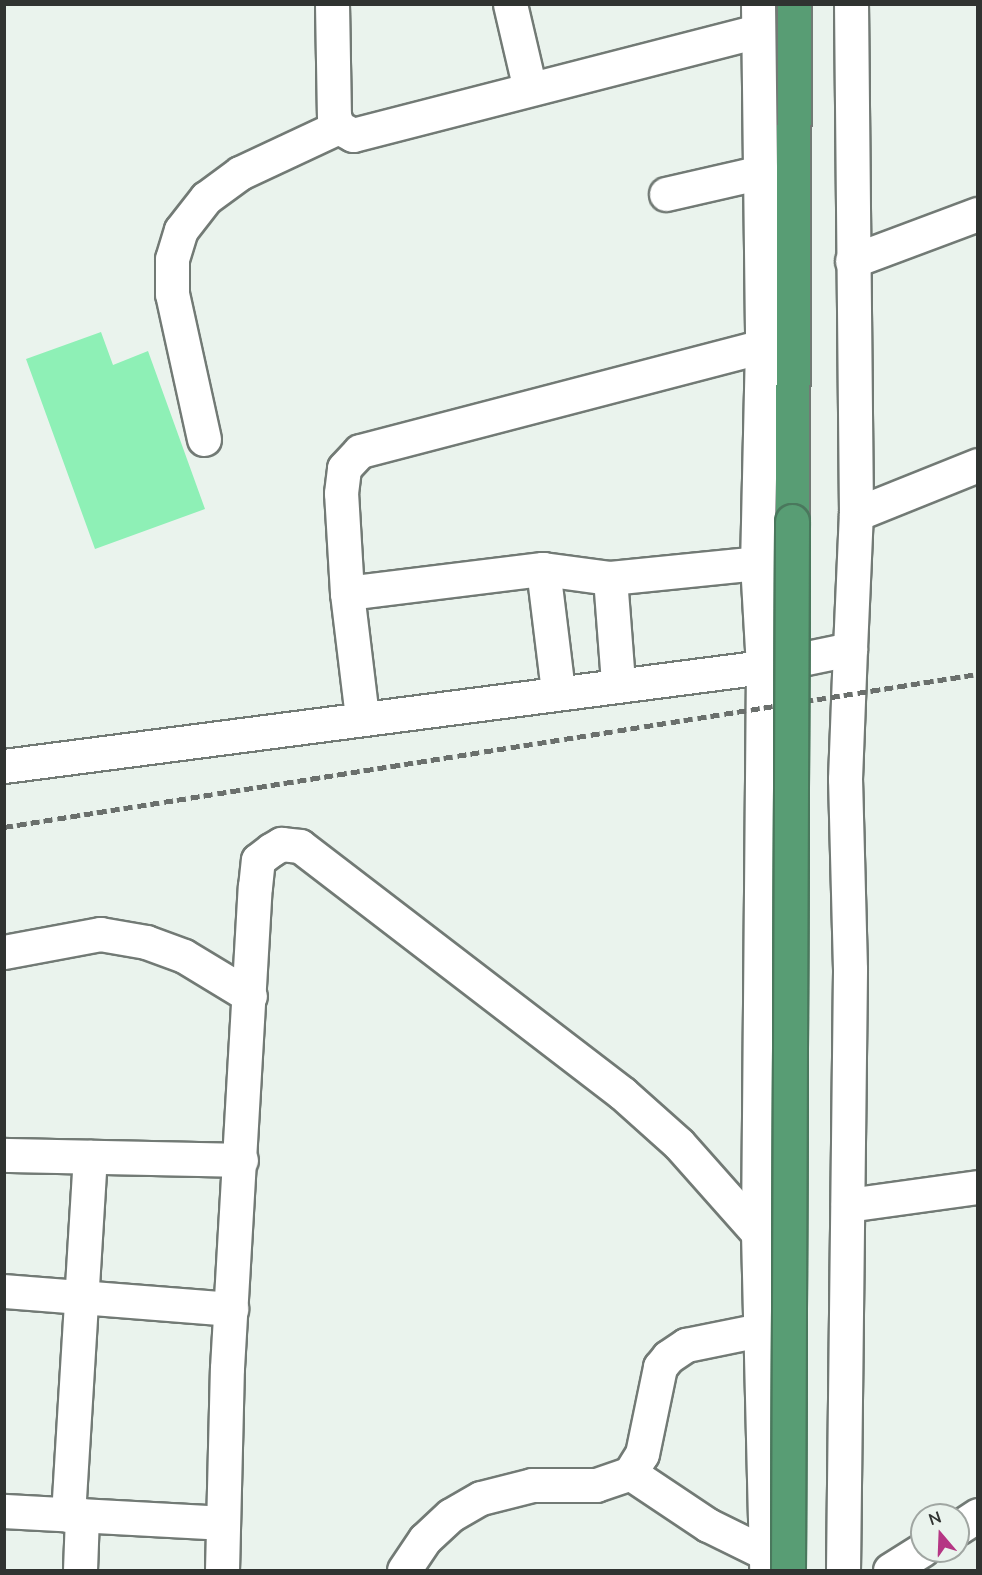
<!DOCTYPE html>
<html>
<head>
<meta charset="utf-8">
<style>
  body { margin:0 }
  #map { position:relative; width:982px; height:1575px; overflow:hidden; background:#eaf3ed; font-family:Mulish,sans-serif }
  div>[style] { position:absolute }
  .building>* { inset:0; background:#8ef0b6 }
  .roads { filter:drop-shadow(2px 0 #727a75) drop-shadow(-2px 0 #727a75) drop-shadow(0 2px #727a75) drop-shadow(0 -2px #727a75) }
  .minor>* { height:33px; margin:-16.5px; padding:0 16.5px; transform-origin:16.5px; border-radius:16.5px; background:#fff }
  .highway>* { height:33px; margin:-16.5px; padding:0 16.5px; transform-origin:16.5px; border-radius:16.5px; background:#589d74 }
  .rail>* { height:4.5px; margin-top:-2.25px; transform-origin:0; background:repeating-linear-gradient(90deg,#6a6f6c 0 9px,transparent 0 13.5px) }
  .bridges { filter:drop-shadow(2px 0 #4a785d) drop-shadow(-2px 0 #4a785d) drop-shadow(0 2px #4a785d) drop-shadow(0 -2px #4a785d) }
  .highway-bridge>* { height:33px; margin:-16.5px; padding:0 16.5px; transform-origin:16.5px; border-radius:16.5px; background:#589d74 }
  span { translate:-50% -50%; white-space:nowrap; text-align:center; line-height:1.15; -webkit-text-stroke:6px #eaf3ed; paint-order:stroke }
  .frame { position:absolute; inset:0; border:6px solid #303331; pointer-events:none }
  .north { position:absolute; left:910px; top:1503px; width:60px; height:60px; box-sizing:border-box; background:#eaf3ed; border:2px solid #a0a6a2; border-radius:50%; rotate:341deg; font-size:16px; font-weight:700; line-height:24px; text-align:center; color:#303331 }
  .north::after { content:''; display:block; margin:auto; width:21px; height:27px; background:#b53684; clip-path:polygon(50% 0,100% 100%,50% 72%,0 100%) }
</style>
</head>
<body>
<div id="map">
  <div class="building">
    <i style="clip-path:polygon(101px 332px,113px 365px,148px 351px,205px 509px,95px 549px,26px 359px)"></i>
  </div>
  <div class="roads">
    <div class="minor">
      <i style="left:332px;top:4px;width:112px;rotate:89deg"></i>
      <i style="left:334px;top:116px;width:12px;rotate:70deg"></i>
      <i style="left:338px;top:127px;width:17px;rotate:28deg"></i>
      <i style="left:353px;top:135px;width:417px;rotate:-14.4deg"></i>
      <i style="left:510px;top:4px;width:87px;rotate:76.8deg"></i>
      <i style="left:758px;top:4px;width:342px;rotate:89.3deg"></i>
      <i style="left:762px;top:346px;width:217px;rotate:91.3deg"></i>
      <i style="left:757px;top:563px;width:104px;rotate:86.7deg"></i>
      <i style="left:763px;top:667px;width:566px;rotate:90.51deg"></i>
      <i style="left:758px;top:1233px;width:337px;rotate:88.6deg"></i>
      <i style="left:666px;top:194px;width:98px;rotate:-12.9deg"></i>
      <i style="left:852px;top:261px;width:134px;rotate:-20.5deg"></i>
      <i style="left:204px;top:439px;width:148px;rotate:-102.4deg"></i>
      <i style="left:172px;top:294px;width:35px;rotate:-90deg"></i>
      <i style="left:172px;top:259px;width:30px;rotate:-73deg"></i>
      <i style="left:181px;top:230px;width:41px;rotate:-52deg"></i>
      <i style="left:206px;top:198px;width:42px;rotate:-36.3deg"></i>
      <i style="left:240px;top:173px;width:108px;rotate:-25.1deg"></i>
      <i style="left:856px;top:514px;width:131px;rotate:-21.9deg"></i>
      <i style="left:543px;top:569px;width:123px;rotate:83deg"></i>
      <i style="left:610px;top:578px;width:105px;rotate:85.6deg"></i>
      <i style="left:347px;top:593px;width:100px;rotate:-93.4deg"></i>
      <i style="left:341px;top:493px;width:25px;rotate:-83deg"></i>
      <i style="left:344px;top:468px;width:23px;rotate:-47deg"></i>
      <i style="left:360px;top:451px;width:415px;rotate:-14.6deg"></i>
      <i style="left:362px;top:717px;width:125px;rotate:-96.9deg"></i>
      <i style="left:347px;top:593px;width:197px;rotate:-7deg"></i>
      <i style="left:543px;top:569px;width:68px;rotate:7.7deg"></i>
      <i style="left:610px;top:578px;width:148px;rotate:-5.8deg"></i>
      <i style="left:4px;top:766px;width:765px;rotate:-7.43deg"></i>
      <i style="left:763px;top:667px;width:89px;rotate:-11.7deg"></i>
      <i style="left:850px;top:649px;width:135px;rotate:-87.5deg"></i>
      <i style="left:856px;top:514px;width:510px;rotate:-90.56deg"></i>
      <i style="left:4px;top:952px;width:98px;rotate:-10.6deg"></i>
      <i style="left:100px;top:934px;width:47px;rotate:9.9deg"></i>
      <i style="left:146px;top:942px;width:40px;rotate:20.2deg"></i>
      <i style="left:184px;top:956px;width:77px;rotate:31.2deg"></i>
      <i style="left:4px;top:1155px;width:237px;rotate:1.2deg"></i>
      <i style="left:848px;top:1205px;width:131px;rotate:-7.9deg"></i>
      <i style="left:4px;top:1291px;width:228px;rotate:4.5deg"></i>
      <i style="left:630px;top:1473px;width:94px;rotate:33.7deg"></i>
      <i style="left:708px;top:1525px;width:64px;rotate:26.2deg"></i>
      <i style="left:4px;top:1511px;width:219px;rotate:3.1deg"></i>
      <i style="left:68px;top:1515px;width:359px;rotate:-86.5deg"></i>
      <i style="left:958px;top:1528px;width:24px;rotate:-33deg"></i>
      <i style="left:80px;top:1570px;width:55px;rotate:-87.9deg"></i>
      <i style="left:222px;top:1570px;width:202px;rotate:-88.6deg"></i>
      <i style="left:227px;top:1368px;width:482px;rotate:-86.7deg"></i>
      <i style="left:255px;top:887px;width:27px;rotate:-84deg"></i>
      <i style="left:258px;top:860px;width:16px;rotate:-38deg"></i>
      <i style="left:271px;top:850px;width:12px;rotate:-31deg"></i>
      <i style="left:281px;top:844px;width:19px;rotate:6deg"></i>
      <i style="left:300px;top:846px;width:406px;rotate:37.5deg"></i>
      <i style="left:622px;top:1093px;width:76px;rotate:41.8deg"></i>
      <i style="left:679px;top:1144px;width:119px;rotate:48.4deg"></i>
      <i style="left:404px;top:1570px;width:37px;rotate:-56deg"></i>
      <i style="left:425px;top:1539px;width:35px;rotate:-43deg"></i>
      <i style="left:451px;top:1515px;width:34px;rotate:-30deg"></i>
      <i style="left:481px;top:1498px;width:53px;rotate:-14.3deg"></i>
      <i style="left:532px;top:1485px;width:64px"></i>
      <i style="left:596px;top:1485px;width:36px;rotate:-19deg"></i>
      <i style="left:630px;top:1473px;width:22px;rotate:-58deg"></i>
      <i style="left:642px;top:1454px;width:89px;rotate:-78.3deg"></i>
      <i style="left:660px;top:1367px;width:13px;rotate:-51deg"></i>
      <i style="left:668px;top:1357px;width:22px;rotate:-34deg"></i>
      <i style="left:686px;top:1345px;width:76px;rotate:-11.5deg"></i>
      <i style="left:843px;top:1570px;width:601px;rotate:-89.33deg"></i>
      <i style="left:850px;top:969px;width:190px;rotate:-91.5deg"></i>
      <i style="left:845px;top:779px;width:130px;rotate:-87.8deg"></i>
      <i style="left:890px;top:1570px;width:38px;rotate:-32deg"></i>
    </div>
    <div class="highway">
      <i style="left:792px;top:521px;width:517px;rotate:-89.78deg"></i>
    </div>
  </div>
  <div class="rail">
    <i style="left:4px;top:827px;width:986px;rotate:-8.93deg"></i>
  </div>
  <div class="bridges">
    <div class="highway-bridge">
      <i style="left:788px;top:1570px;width:1049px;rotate:-89.78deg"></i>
    </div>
  </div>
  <div class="frame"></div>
  <div class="north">N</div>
</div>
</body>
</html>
